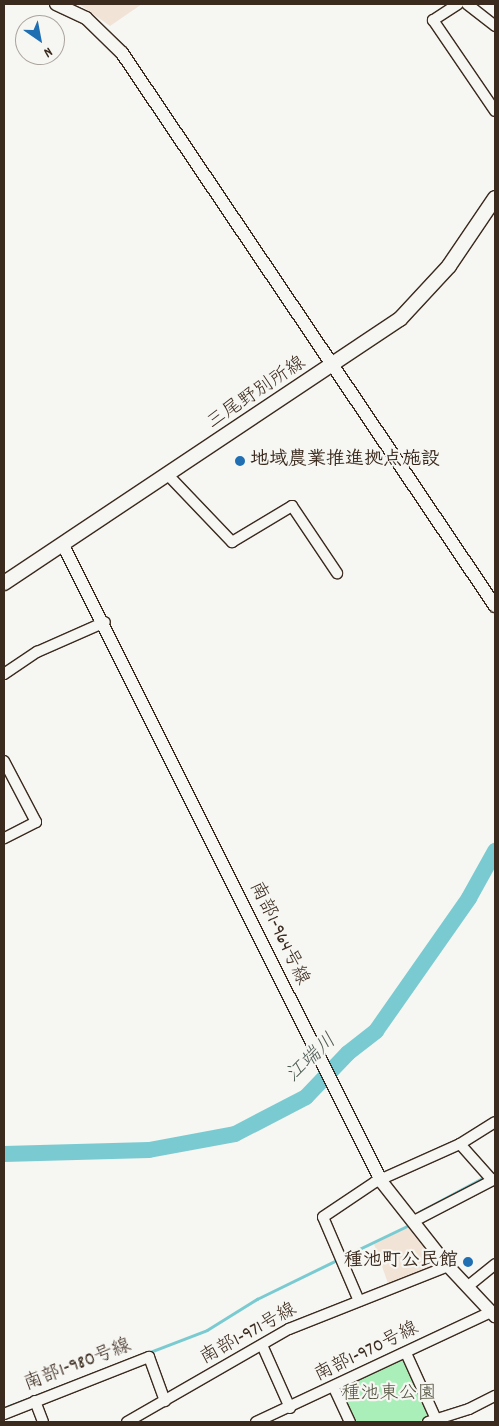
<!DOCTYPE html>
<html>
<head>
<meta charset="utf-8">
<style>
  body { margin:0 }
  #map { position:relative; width:499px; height:1426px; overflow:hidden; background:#f6f6f2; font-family:Dekko,"Klee One",sans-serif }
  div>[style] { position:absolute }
  .built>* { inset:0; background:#f2e3d7 }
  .green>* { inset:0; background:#aaefba }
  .stream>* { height:2.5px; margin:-1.25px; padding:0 1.25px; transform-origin:1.25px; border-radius:1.25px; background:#7acbd1 }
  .river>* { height:16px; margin:-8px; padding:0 8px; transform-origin:8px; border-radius:8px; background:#7acbd1 }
  .roads { filter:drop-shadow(1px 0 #3b2a1e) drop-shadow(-1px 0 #3b2a1e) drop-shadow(0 1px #3b2a1e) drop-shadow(0 -1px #3b2a1e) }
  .minor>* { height:10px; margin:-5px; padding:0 5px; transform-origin:5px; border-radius:5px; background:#f6f6f2 }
  .tertiary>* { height:12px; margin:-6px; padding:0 6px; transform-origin:6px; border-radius:6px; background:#f6f6f2 }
  .secondary>* { height:14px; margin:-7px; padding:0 7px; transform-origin:7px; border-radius:7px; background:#f6f6f2 }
  .dots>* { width:14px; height:14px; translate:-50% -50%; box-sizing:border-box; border:2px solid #f6f6f2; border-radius:50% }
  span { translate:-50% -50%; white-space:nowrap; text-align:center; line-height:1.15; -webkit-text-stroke:4.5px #f6f6f2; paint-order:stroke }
  .street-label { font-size:19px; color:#3b2a1e }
  .poi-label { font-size:19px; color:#3b2a1e; font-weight:700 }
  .left { translate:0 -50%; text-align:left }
  .right { translate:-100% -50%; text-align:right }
  .park-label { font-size:19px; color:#51513d }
  .water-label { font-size:20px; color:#4e5a54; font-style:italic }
  .frame { position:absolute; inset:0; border:5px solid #3b2a1e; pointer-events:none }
  .north { position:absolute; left:15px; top:15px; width:50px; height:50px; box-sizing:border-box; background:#f6f6f2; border:1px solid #aba49d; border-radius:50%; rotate:147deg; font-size:14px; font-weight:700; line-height:20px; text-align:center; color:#3b2a1e }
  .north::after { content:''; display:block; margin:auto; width:18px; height:22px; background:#1f6fb2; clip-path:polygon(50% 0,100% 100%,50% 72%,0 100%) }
</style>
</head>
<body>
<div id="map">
  <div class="built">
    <i style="clip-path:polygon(79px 4px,142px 4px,110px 26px)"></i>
    <i style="clip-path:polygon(408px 1227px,437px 1265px,389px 1286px,374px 1244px)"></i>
  </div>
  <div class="green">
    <i style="clip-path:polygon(400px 1360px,405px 1361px,429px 1414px,427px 1419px,417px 1422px,355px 1422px,341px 1393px,343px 1388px)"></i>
  </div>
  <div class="stream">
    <i style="left:419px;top:1212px;width:72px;rotate:-28deg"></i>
    <i style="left:345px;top:1256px;width:69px;rotate:-25.8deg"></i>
    <i style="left:4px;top:1408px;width:217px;rotate:-21deg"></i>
    <i style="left:207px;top:1330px;width:59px;rotate:-31.8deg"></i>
    <i style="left:257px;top:1299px;width:87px;rotate:-26deg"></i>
  </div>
  <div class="river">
    <i style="left:4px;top:1154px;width:145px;rotate:-1.6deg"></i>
    <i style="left:149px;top:1150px;width:87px;rotate:-10.5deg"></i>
    <i style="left:235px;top:1134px;width:80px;rotate:-27.5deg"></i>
    <i style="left:306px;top:1097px;width:61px;rotate:-46.3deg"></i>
    <i style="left:348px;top:1053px;width:36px;rotate:-38deg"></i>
    <i style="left:376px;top:1031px;width:162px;rotate:-55deg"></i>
    <i style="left:469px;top:898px;width:54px;rotate:-61deg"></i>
  </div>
  <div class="roads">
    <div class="minor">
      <i style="left:458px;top:4px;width:30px;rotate:147deg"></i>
      <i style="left:433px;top:20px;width:110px;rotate:55.7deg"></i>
      <i style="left:467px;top:4px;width:36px;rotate:38deg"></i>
      <i style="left:168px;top:475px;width:93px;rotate:46.3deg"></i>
      <i style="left:232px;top:542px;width:70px;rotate:-31deg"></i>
      <i style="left:292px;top:506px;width:81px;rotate:56.1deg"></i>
      <i style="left:4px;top:674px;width:40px;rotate:-34deg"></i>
      <i style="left:37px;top:652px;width:74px;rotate:-23.8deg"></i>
      <i style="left:4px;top:761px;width:69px;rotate:62.3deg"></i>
      <i style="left:36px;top:822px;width:36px;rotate:153deg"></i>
      <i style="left:460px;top:1144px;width:48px;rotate:48.4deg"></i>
      <i style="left:414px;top:1221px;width:91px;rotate:-27.4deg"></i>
      <i style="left:467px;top:1287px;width:36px;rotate:-39deg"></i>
      <i style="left:359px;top:1301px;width:91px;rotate:-113.2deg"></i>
      <i style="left:323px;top:1217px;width:63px;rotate:-33.9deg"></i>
      <i style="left:375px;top:1182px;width:93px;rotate:-24.1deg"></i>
      <i style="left:460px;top:1144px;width:41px;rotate:-32.2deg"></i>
      <i style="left:262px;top:1345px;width:69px;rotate:66deg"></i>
      <i style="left:406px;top:1353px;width:72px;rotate:65.6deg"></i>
      <i style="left:334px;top:1388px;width:38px;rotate:65deg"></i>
      <i style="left:35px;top:1401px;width:22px;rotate:69deg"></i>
      <i style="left:4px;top:1414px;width:156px;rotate:-21.5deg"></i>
      <i style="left:149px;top:1357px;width:47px;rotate:70deg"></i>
      <i style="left:127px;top:1422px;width:187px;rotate:-29.9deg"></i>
      <i style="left:289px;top:1329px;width:171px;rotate:-21.6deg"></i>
      <i style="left:256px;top:1422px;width:259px;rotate:-25.1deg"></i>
      <i style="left:428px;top:1422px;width:43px;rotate:-17.6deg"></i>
      <i style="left:469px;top:1409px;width:29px;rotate:-27deg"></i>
    </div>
    <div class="tertiary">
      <i style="left:56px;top:4px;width:33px;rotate:25deg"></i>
      <i style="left:86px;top:18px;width:50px;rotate:44.2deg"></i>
      <i style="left:122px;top:53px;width:667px;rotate:56deg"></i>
      <i style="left:63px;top:545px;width:711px;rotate:63.43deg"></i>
      <i style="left:381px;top:1181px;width:108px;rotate:51.8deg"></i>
      <i style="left:448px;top:1266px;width:69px;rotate:46.8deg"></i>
    </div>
    <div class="secondary">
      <i style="left:4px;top:583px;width:476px;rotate:-33.7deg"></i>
      <i style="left:400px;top:319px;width:72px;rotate:-47.2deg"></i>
      <i style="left:449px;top:266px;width:82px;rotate:-55.9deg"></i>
    </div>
  </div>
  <div class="dots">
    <i style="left:240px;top:461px;background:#1f6fb2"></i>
    <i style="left:468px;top:1262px;background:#1f6fb2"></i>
  </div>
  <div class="street-label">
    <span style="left:257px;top:394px;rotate:-34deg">三尾野別所線</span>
    <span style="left:278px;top:934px;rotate:64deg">南部1-964号線</span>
    <span style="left:249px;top:1335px;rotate:-29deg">南部1-971号線</span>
    <span style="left:367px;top:1353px;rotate:-26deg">南部1-970号線</span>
    <span style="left:78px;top:1366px;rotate:-21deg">南部1-980号線</span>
  </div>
  <div class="poi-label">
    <span class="left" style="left:250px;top:461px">地域農業推進拠点施設</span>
    <span class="right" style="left:458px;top:1262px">種池町公民館</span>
  </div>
  <div class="park-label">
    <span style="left:389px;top:1395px">種池東公園</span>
  </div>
  <div class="water-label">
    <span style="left:312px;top:1059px;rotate:-43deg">江端川</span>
  </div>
  <div class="frame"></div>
  <div class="north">N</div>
</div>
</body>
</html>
